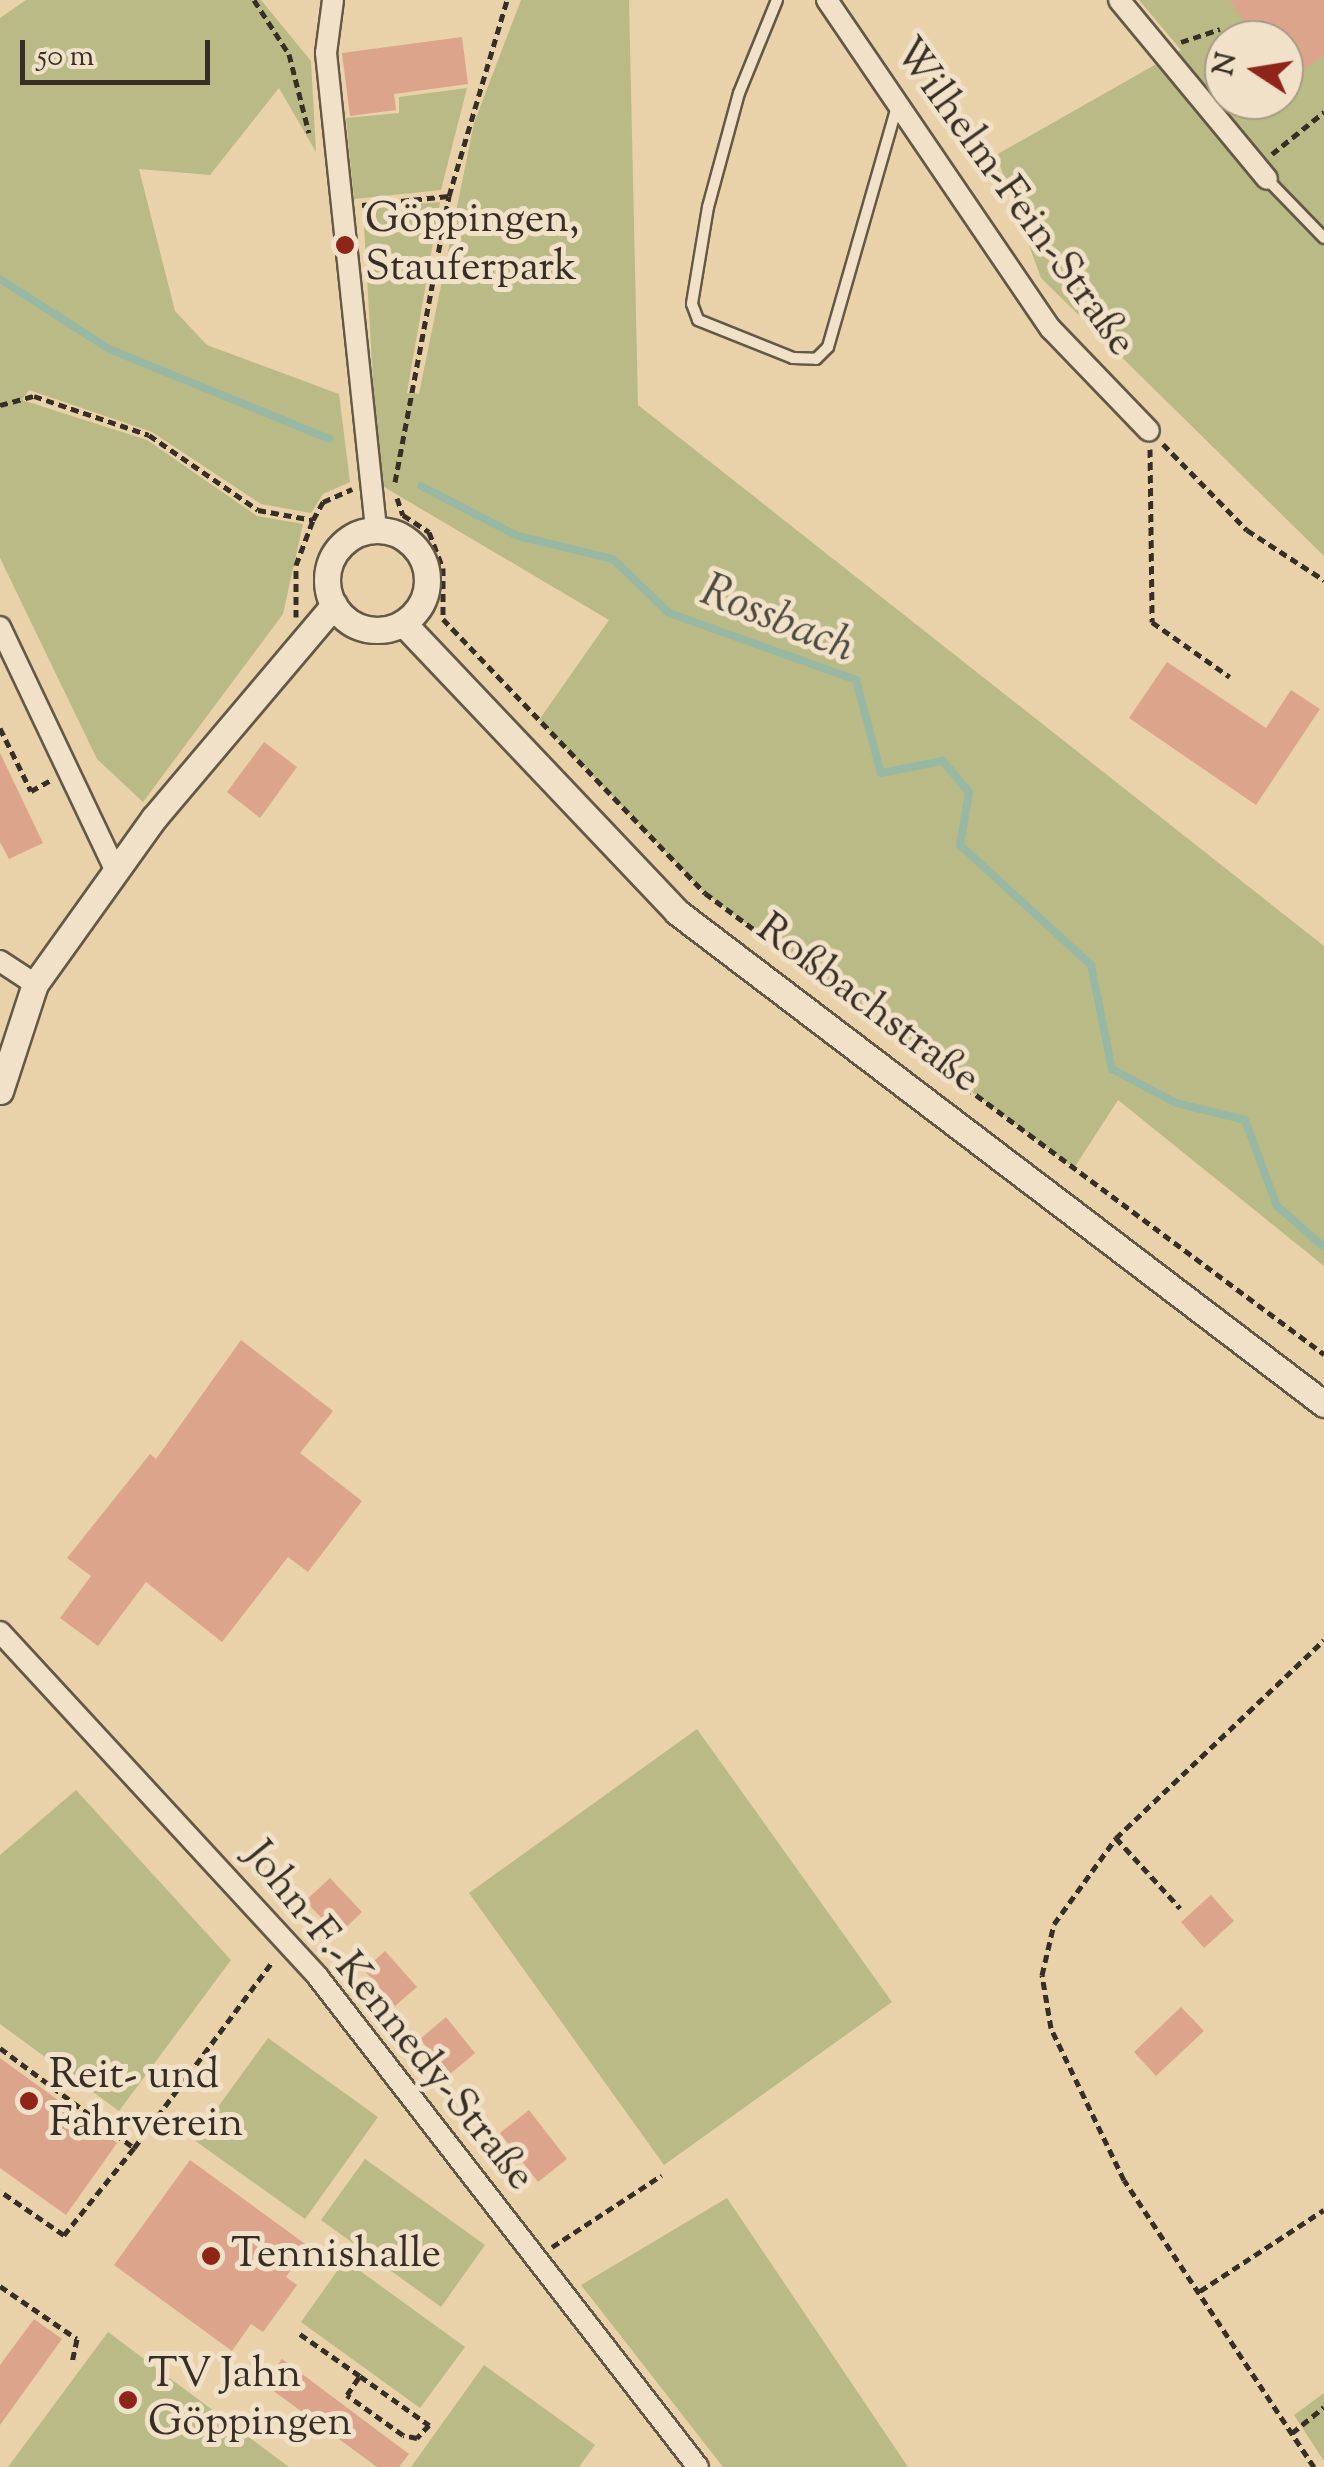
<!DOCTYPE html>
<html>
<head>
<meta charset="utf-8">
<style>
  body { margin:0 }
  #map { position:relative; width:1324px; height:2467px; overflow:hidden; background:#e9d1aa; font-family:"Sorts Mill Goudy",serif }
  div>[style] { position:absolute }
  .green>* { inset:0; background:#baba86 }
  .stream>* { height:8px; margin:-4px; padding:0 4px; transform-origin:4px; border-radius:4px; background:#99b8a4 }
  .building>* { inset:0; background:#dda48c }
  .path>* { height:5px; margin-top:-2.5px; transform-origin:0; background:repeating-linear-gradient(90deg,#372f25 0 8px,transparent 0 13px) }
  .roads { filter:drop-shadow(2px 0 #645846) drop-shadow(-2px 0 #645846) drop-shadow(0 2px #645846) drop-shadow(0 -2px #645846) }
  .service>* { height:10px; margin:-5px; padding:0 5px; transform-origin:5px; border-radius:5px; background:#f1e1c8 }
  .minor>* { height:20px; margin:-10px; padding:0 10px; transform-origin:10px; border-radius:10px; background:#f1e1c8 }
  .tertiary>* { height:25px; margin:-12.5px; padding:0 12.5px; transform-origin:12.5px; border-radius:12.5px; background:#f1e1c8 }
  .tertiary>.ring { margin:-12.5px; padding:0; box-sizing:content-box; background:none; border:25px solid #f1e1c8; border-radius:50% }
  .dots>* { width:28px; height:28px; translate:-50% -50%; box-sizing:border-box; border:5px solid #f1e1c8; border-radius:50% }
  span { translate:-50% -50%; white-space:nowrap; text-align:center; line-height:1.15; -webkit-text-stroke:10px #f1e1c8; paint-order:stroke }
  .street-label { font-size:42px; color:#372f25 }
  .poi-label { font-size:42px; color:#372f25 }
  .left { translate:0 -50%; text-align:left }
  .water-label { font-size:45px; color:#4b4a3e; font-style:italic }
  .north { position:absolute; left:1204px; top:20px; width:100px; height:100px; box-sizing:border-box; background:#f1e1c8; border:2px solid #a79a87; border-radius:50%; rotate:282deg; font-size:28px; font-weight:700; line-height:40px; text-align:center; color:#372f25 }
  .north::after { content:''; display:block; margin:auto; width:35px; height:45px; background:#8f2418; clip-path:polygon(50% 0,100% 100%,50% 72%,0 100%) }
  .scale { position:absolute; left:20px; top:40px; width:190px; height:45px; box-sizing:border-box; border:5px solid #372f25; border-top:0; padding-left:12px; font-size:30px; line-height:35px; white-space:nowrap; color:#372f25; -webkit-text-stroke:8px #f1e1c8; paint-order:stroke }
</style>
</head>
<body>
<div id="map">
  <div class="green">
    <i style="clip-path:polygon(26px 0,261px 0,311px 61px,316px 152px,279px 88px,210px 175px,139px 169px,175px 311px,207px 345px,339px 394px,350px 482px,323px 494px,311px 513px,261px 504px,152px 432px,29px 390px,22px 400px,147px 440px,257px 516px,303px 524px,283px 614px,143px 802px,97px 759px,0 558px,0 18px)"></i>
    <i style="clip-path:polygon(521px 0,629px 0,638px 405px,1324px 946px,1324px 1266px,1118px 1100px,1074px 1168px,705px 893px,539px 720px,609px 620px,379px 484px,363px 209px,440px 202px,407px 393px,419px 394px,474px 123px)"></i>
    <i style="clip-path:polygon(evenodd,1139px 0,1324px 0,1324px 556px,1041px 278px,996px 155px,1181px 50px,1139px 0,1224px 40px,1284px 40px,1284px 100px,1224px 100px,1224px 40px)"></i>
    <i style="clip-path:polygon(467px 88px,441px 190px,354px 199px,346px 118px,399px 113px,399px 97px)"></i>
    <i style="clip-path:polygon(697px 1729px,892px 2002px,664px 2165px,469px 1893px)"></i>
    <i style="clip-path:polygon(76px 1790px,231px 1960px,119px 2111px,0 2024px,0 1855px)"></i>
    <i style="clip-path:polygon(268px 2038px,378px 2117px,305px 2219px,194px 2140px)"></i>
    <i style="clip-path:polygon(365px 2159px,485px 2245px,441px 2307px,321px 2220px)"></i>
    <i style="clip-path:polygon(727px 2198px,908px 2467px,723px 2467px,581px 2285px)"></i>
    <i style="clip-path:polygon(345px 2260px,465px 2347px,420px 2408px,301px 2322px)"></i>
    <i style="clip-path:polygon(108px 2332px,289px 2467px,8px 2467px)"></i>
    <i style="clip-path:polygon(484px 2365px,595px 2445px,579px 2467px,411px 2467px)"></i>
    <i style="clip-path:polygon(1324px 2393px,1324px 2461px,1294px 2415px)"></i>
  </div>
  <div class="stream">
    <i style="left:0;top:279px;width:130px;rotate:32.7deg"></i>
    <i style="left:109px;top:349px;width:238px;rotate:22.2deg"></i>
    <i style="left:421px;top:486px;width:109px;rotate:27.3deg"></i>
    <i style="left:518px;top:536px;width:98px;rotate:13.6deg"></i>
    <i style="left:613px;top:559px;width:78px;rotate:44deg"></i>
    <i style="left:669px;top:613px;width:199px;rotate:19.7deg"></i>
    <i style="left:856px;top:680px;width:96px;rotate:75deg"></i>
    <i style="left:881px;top:773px;width:63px;rotate:-11deg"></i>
    <i style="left:943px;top:761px;width:40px;rotate:50deg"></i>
    <i style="left:969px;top:792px;width:54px;rotate:99.6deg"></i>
    <i style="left:960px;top:845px;width:178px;rotate:42.5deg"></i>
    <i style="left:1091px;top:965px;width:106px;rotate:78.6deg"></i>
    <i style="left:1112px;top:1069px;width:72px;rotate:28deg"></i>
    <i style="left:1176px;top:1103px;width:71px;rotate:13.8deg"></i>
    <i style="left:1245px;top:1120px;width:92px;rotate:69.6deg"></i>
    <i style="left:1277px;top:1206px;width:62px;rotate:41.1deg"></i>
  </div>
  <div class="building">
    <i style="clip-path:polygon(1230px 0,1324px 0,1324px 56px,1284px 82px,1284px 40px,1256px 40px)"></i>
    <i style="clip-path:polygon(462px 37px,468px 84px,394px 94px,396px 110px,350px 116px,342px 53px)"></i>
    <i style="clip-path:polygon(1167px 662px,1266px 728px,1291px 690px,1320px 709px,1256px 805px,1129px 718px)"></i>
    <i style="clip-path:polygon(264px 742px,297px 767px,260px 818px,227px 792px)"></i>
    <i style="clip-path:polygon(0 753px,43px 843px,9px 859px,0 842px)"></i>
    <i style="clip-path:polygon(241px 1340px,333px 1411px,300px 1453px,362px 1501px,308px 1572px,288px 1557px,222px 1642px,146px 1582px,98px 1646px,60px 1618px,91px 1576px,67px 1558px,150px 1454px,156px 1459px)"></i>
    <i style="clip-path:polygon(330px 1878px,362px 1912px,338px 1935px,305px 1901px)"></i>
    <i style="clip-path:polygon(1211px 1895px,1234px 1921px,1204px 1948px,1181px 1922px)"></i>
    <i style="clip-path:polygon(385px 1951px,417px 1987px,395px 2006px,364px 1970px)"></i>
    <i style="clip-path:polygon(1181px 2007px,1204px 2031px,1156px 2076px,1134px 2052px)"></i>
    <i style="clip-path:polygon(446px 2017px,475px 2053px,449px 2075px,420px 2039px)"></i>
    <i style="clip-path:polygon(0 2058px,117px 2143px,66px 2215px,0 2168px)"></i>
    <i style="clip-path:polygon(529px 2110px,567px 2159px,538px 2182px,500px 2133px)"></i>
    <i style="clip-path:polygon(190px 2160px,308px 2246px,286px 2277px,297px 2285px,263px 2332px,251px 2324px,232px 2351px,114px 2265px)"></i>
    <i style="clip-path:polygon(34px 2319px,62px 2339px,0 2425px,0 2365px)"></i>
    <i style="clip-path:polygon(282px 2359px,409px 2454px,399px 2467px,377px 2467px,264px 2384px)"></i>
  </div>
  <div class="path">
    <i style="left:254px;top:0;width:64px;rotate:57.1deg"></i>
    <i style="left:289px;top:54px;width:81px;rotate:75.8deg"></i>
    <i style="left:1181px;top:42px;width:41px;rotate:-18.4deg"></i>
    <i style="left:1272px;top:154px;width:67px;rotate:-38.9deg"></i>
    <i style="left:362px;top:205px;width:87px;rotate:-5.9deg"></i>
    <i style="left:0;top:405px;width:35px;rotate:-15deg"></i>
    <i style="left:34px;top:396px;width:121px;rotate:18.7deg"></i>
    <i style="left:149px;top:435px;width:132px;rotate:34.5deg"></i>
    <i style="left:258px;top:510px;width:56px;rotate:10.3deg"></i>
    <i style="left:313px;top:520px;width:21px;rotate:-61deg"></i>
    <i style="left:323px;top:502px;width:32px;rotate:-24deg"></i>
    <i style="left:1163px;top:444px;width:120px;rotate:45.7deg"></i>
    <i style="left:1247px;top:530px;width:92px;rotate:33deg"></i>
    <i style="left:1150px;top:449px;width:173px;rotate:89.3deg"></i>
    <i style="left:1152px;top:622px;width:95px;rotate:35.2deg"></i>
    <i style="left:395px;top:482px;width:291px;rotate:-79.3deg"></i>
    <i style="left:449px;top:196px;width:204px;rotate:-73.5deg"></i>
    <i style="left:397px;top:498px;width:18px;rotate:71deg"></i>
    <i style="left:403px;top:515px;width:31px;rotate:33deg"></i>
    <i style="left:429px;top:532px;width:39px;rotate:69deg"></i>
    <i style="left:443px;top:568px;width:51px;rotate:90deg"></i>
    <i style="left:443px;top:619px;width:379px;rotate:46.3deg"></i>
    <i style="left:705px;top:893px;width:772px;rotate:36.68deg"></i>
    <i style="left:296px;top:617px;width:52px;rotate:-90deg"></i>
    <i style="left:296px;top:565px;width:48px;rotate:-69.3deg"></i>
    <i style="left:0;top:728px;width:70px;rotate:63.8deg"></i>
    <i style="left:31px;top:791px;width:21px;rotate:-29deg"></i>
    <i style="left:1116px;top:1838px;width:95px;rotate:47.6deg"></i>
    <i style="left:0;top:2048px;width:167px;rotate:36.7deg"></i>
    <i style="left:134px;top:2148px;width:112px;rotate:128.8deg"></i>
    <i style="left:64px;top:2235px;width:78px;rotate:-145.5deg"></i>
    <i style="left:134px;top:2148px;width:232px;rotate:-53.4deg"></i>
    <i style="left:552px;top:2247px;width:131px;rotate:-33.2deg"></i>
    <i style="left:0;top:2286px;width:93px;rotate:34.5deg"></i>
    <i style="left:77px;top:2339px;width:24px;rotate:102deg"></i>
    <i style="left:1200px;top:2291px;width:148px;rotate:-33.2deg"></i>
    <i style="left:300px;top:2334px;width:73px;rotate:35deg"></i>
    <i style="left:360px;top:2376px;width:85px;rotate:35.4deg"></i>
    <i style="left:429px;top:2425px;width:18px;rotate:133deg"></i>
    <i style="left:417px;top:2438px;width:14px;rotate:-168deg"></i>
    <i style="left:403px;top:2435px;width:69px;rotate:-144.5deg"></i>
    <i style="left:347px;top:2395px;width:23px;rotate:-56deg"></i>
    <i style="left:1292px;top:2433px;width:41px;rotate:-39.1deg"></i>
    <i style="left:1314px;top:2467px;width:344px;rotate:-123.5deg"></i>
    <i style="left:1124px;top:2180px;width:169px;rotate:-115.7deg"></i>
    <i style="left:1051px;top:2028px;width:54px;rotate:-99.6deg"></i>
    <i style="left:1042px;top:1975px;width:52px;rotate:-76.8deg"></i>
    <i style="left:1054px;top:1924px;width:106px;rotate:-54.2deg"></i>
    <i style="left:1116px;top:1838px;width:287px;rotate:-43.6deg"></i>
  </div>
  <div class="roads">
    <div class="service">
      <i style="left:777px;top:0;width:100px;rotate:112.2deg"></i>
      <i style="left:739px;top:93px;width:118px;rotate:105.2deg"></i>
      <i style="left:708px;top:207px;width:98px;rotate:99.4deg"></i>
      <i style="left:692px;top:304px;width:17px;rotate:69deg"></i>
      <i style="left:698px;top:320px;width:102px;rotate:21.8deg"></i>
      <i style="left:793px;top:358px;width:23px;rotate:2deg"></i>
      <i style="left:816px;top:359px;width:17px;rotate:-45deg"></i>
      <i style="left:828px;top:347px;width:247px;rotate:-74deg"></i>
      <i style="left:1267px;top:179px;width:82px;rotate:46deg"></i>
    </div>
    <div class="minor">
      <i style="left:333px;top:0;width:53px;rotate:97.5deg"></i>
      <i style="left:326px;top:53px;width:479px;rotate:84deg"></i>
      <i style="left:827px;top:0;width:398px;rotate:55.8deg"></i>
      <i style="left:1051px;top:329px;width:141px;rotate:46.1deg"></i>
      <i style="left:1119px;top:0;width:232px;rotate:50.4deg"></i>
      <i style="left:0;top:627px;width:270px;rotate:64.6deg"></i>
      <i style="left:0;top:961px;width:42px;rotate:33.3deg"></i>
      <i style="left:0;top:1632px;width:469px;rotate:47.3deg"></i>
      <i style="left:318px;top:1977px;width:620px;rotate:52.21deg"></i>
    </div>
    <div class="tertiary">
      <i class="ring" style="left:327px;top:530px;width:75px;height:75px"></i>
      <i style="left:403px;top:623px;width:398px;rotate:46.5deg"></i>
      <i style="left:677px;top:912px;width:813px;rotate:37.25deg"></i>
      <i style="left:0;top:1091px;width:113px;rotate:-71.9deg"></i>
      <i style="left:35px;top:984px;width:204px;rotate:-54.4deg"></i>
      <i style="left:154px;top:818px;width:279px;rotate:-49.8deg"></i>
    </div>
  </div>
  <div class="dots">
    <i style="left:345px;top:245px;background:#8f2418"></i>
    <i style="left:29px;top:2101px;background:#8f2418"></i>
    <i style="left:211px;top:2256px;background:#8f2418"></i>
    <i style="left:128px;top:2400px;background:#8f2418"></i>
  </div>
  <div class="street-label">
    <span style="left:1013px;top:198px;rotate:54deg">Wilhelm-Fein-Straße</span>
    <span style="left:867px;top:1005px;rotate:37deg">Roßbachstraße</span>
    <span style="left:388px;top:2017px;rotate:51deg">John-F.-Kennedy-Straße</span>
  </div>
  <div class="poi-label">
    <span class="left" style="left:365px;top:245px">Göppingen,<br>Stauferpark</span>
    <span class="left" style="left:49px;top:2101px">Reit- und<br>Fahrverein</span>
    <span class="left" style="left:231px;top:2256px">Tennishalle</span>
    <span class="left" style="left:148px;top:2400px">TV Jahn<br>Göppingen</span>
  </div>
  <div class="water-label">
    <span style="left:777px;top:621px;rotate:22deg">Rossbach</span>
  </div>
  <div class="north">N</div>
  <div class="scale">50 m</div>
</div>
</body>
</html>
